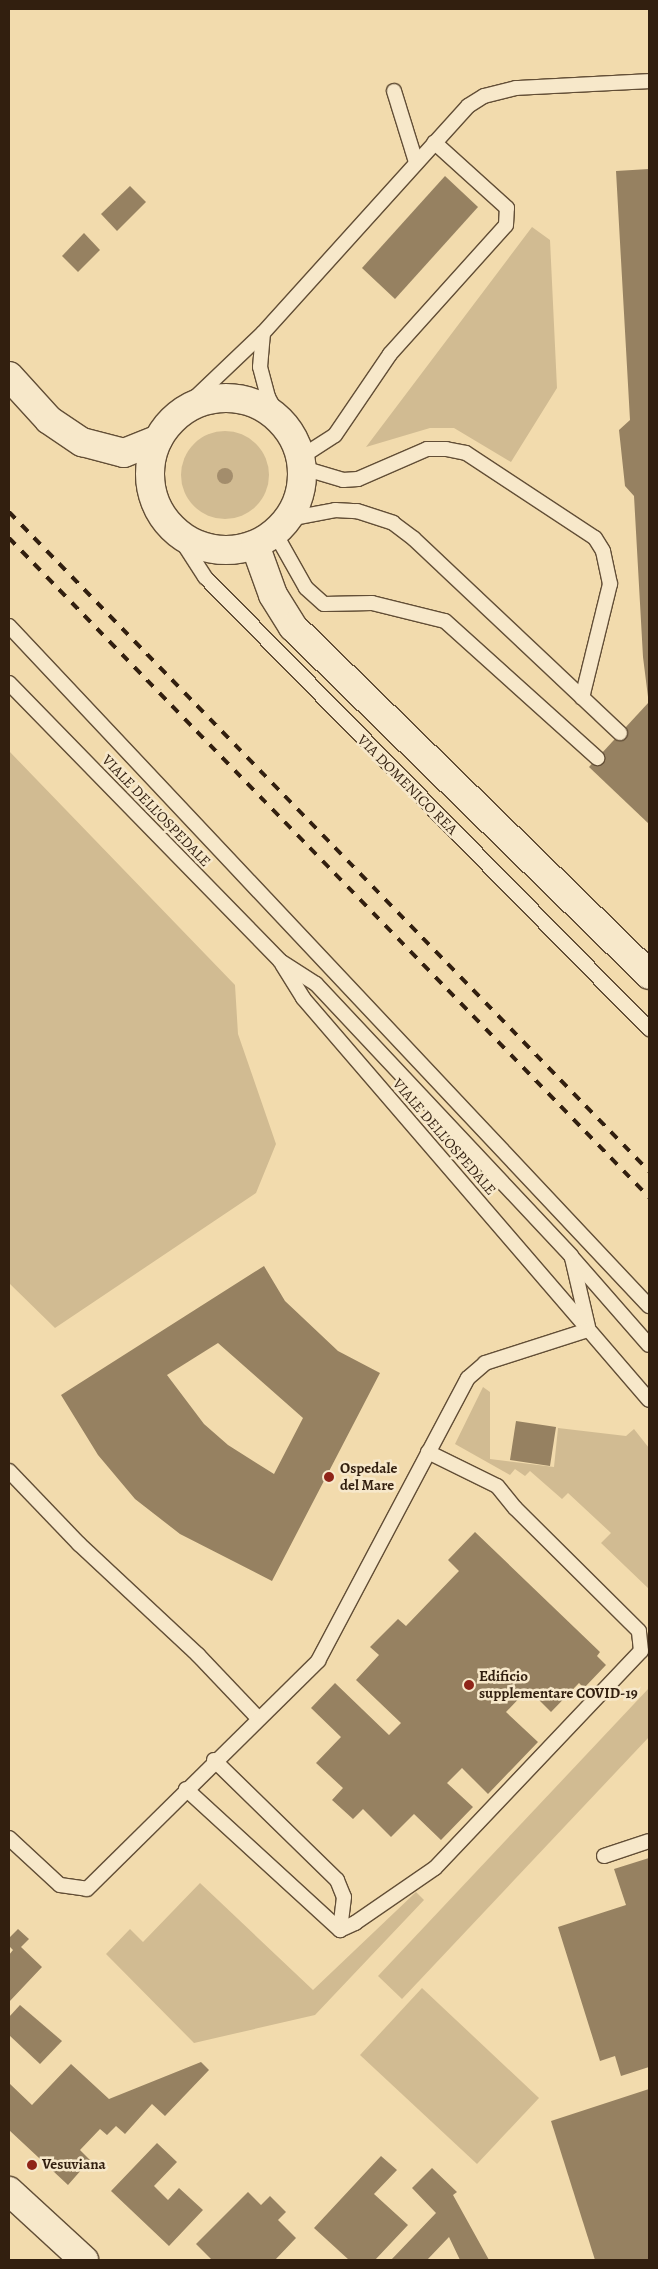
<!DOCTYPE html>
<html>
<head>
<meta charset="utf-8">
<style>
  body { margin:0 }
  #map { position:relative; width:658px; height:2269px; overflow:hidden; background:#f2dbad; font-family:Alegreya,serif }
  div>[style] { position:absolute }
  .green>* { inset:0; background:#d1bb92 }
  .round { border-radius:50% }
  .building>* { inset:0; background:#968161 }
  .roads { filter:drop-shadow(1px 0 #624e36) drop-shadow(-1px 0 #624e36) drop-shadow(0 1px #624e36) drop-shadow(0 -1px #624e36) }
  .lane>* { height:14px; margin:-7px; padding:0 7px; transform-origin:7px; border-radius:7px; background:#f7e8ca }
  .street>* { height:28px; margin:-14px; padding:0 14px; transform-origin:14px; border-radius:14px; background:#f7e8ca }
  .street>.ring { margin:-14px; padding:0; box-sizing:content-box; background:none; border:28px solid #f7e8ca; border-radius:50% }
  .secondary>* { height:28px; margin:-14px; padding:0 14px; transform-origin:14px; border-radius:14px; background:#f7e8ca }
  .rail>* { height:4px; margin-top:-2px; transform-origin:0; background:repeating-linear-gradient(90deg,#321f0f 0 9px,transparent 0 18px) }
  .trees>* { width:16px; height:16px; margin:-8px; border-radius:50%; background:#a38d6c }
  .dots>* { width:14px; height:14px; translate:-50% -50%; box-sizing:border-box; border:2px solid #f7e8ca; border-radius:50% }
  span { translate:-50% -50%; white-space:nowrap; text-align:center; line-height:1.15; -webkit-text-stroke:5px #f7e8ca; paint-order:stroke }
  .street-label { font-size:15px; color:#321f0f }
  .poi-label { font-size:15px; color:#321f0f; font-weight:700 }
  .left { translate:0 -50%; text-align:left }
  .frame { position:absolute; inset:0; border:10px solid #321f0f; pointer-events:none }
</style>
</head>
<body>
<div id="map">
  <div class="green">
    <i style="clip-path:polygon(532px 227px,550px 240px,557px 388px,511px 462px,454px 428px,430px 428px,366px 447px)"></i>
    <i class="round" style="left:181px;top:431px;width:88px;height:88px"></i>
    <i style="clip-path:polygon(9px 751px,235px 985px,238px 1034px,276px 1144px,256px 1193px,55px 1328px,9px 1283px)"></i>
    <i style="clip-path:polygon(483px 1387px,490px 1392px,490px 1459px,554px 1467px,558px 1428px,626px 1436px,634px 1429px,649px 1448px,649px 1589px,601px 1543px,611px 1533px,568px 1493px,562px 1499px,530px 1471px,525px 1476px,515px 1469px,510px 1475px,455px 1444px)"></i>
    <i style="clip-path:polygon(649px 1688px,649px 1737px,402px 1999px,378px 1976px)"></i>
    <i style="clip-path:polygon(200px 1883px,313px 1990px,416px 1892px,424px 1900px,315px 2015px,194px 2043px,106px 1954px,130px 1929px,143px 1942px)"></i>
    <i style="clip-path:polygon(422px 1988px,539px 2098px,477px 2164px,360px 2055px)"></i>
  </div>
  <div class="building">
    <i style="clip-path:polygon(649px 169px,649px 697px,648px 697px,643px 657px,634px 496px,625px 486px,619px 430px,630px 420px,616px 171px)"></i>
    <i style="clip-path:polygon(445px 176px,478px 207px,395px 299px,362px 268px)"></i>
    <i style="clip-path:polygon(130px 186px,146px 202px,117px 231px,101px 214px)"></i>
    <i style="clip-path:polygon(84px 233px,100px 250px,78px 272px,62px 256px)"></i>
    <i style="clip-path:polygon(649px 702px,649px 824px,589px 767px)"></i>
    <i style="clip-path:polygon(evenodd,264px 1266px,285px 1301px,338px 1351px,380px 1373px,272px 1581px,180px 1534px,135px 1499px,98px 1455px,61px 1395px,264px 1266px,218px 1343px,303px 1418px,274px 1474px,228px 1445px,204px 1424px,167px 1375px,218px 1343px)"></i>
    <i style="clip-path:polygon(516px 1421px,556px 1427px,550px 1466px,510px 1460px)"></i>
    <i style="clip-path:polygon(475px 1532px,600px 1652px,597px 1656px,606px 1665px,584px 1688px,579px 1683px,551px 1712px,528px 1689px,506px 1712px,538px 1742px,488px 1794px,462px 1768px,447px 1783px,473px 1807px,441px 1840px,414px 1814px,391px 1837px,363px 1809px,353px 1819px,332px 1800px,343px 1788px,316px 1763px,341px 1737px,311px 1708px,335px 1683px,389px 1735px,401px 1723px,356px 1680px,379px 1655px,370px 1647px,398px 1619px,406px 1626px,459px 1571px,448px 1560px)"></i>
    <i style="clip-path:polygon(649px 1858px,649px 2067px,621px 2076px,615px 2056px,600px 2061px,558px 1927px,626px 1905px,614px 1869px)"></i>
    <i style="clip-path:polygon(18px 1929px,29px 1939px,21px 1947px,42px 1967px,9px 2002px,9px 1955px,13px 1950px,9px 1946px,9px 1938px)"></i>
    <i style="clip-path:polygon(20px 2005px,62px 2041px,40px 2064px,9px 2035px,9px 2017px)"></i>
    <i style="clip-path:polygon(201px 2062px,209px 2070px,165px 2116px,152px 2104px,125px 2134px,116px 2126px,107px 2135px,100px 2129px,80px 2150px,90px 2160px,68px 2185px,9px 2130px,9px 2083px,32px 2105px,71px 2064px,109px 2099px)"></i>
    <i style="clip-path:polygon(649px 2089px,649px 2260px,595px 2260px,551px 2121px)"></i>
    <i style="clip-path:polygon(157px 2143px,177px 2162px,154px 2186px,168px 2200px,179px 2188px,203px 2210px,169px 2246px,111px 2191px)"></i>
    <i style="clip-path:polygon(381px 2156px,397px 2170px,374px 2194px,408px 2225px,375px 2260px,349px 2260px,314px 2228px)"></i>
    <i style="clip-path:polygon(432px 2168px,457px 2192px,453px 2195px,489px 2260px,460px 2260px,449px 2237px,427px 2260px,391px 2260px,436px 2213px,412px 2188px)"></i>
    <i style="clip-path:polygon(248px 2192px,261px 2205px,270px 2196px,286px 2212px,278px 2220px,296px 2238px,275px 2260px,212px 2260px,196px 2244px)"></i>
  </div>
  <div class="roads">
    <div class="lane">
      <i style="left:394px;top:91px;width:74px;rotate:72.8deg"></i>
      <i style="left:263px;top:333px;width:34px;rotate:95deg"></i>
      <i style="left:260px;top:367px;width:31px;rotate:75deg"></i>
      <i style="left:268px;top:397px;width:27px;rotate:62deg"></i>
      <i style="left:181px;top:411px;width:113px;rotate:-43.6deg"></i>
      <i style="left:263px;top:333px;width:306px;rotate:-47.9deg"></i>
      <i style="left:468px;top:106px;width:19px;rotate:-32deg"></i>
      <i style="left:484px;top:96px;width:33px;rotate:-14deg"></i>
      <i style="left:516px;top:88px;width:133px;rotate:-3deg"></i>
      <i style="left:301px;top:457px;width:40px;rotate:-32.9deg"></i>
      <i style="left:335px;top:435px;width:98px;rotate:-55.8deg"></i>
      <i style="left:390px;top:354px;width:173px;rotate:-48deg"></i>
      <i style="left:506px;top:225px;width:17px;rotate:-87deg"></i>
      <i style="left:507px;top:208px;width:98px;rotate:-137.9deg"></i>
      <i style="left:303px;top:468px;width:42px;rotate:16.7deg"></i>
      <i style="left:343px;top:480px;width:15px;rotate:-4deg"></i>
      <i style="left:358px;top:479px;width:75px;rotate:-23.5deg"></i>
      <i style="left:427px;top:449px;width:19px"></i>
      <i style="left:446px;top:449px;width:20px;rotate:11deg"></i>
      <i style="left:466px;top:453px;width:154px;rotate:33.4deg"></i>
      <i style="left:595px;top:538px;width:15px;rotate:58deg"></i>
      <i style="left:603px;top:551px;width:34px;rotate:78deg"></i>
      <i style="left:610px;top:584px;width:117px;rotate:103.8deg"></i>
      <i style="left:288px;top:519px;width:48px;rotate:-10.8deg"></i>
      <i style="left:335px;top:510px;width:22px;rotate:3deg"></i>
      <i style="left:357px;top:511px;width:38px;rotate:18deg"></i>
      <i style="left:393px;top:523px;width:26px;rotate:37deg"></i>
      <i style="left:414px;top:539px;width:283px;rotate:43.3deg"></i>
      <i style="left:176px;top:532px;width:54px;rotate:57.2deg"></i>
      <i style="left:205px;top:577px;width:634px;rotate:45.51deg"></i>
      <i style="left:275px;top:533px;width:63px;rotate:60.6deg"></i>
      <i style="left:306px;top:588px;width:24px;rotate:42deg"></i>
      <i style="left:324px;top:604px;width:48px;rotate:-1.2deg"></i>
      <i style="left:372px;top:603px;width:75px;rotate:13.9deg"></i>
      <i style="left:445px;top:621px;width:205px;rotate:42deg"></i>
      <i style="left:9px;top:626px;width:934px;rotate:46.74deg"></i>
      <i style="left:9px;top:683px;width:388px;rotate:45.7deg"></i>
      <i style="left:280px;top:961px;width:43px;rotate:32.6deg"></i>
      <i style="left:316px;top:984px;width:373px;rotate:46.8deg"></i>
      <i style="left:571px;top:1256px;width:118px;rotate:48.8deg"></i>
      <i style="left:282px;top:964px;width:40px;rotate:58deg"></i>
      <i style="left:303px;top:998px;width:530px;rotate:49.28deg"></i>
      <i style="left:572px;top:1258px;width:71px;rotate:76.9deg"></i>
      <i style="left:9px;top:1471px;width:101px;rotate:46.2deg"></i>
      <i style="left:79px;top:1544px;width:163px;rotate:43deg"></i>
      <i style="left:198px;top:1655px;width:86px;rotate:46.4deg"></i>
      <i style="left:214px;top:1760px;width:172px;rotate:44.3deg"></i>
      <i style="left:337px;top:1880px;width:18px;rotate:68deg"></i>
      <i style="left:344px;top:1897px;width:33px;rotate:97deg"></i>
      <i style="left:186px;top:1789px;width:209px;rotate:42.5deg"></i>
      <i style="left:9px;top:1838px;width:69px;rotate:42.7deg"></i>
      <i style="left:60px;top:1885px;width:27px;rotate:8deg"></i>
      <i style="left:87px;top:1889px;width:325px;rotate:-44.6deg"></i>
      <i style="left:318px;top:1661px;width:320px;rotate:-62.1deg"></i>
      <i style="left:468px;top:1378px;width:23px;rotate:-41deg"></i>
      <i style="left:485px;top:1363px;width:108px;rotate:-17.8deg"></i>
      <i style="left:604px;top:1856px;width:47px;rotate:-18.4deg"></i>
      <i style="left:340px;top:1930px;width:17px;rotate:-25deg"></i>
      <i style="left:355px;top:1923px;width:97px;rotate:-34.5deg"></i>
      <i style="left:435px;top:1868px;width:299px;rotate:-46.5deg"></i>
      <i style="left:641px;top:1651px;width:20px;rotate:-96deg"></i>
      <i style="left:639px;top:1631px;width:175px;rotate:-135.2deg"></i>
      <i style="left:515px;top:1508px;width:28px;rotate:-129deg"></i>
      <i style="left:497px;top:1486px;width:77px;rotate:-153.8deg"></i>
    </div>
    <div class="street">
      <i style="left:9px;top:376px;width:59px;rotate:47.7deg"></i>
      <i style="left:49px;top:420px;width:40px;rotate:34deg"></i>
      <i style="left:82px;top:442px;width:43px;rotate:14.7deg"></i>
      <i style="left:124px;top:453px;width:37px;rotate:-22deg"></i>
      <i class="ring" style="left:150px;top:398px;width:124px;height:124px"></i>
      <i style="left:255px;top:545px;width:53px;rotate:70.2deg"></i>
      <i style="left:273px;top:595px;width:38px;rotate:58deg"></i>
      <i style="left:293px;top:627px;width:498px;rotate:44.3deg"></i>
    </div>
    <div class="secondary">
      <i style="left:9px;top:2191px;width:102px;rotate:42.6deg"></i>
    </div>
  </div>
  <div class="rail">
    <i style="left:9px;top:512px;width:919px;rotate:45.84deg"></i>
    <i style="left:9px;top:538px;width:919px;rotate:45.84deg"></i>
  </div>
  <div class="trees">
    <i style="left:225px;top:476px"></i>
  </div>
  <div class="dots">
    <i style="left:329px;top:1477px;background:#8f2418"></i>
    <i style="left:469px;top:1685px;background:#8f2418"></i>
    <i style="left:32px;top:2165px;background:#8f2418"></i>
  </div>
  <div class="street-label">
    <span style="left:407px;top:785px;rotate:45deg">VIA DOMENICO REA</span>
    <span style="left:156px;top:811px;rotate:46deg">VIALE DELL'OSPEDALE</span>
    <span style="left:444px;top:1137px;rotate:49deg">VIALE DELL'OSPEDALE</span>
  </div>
  <div class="poi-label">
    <span class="left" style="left:340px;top:1477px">Ospedale<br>del Mare</span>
    <span class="left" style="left:479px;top:1685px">Edificio<br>supplementare COVID-19</span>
    <span class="left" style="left:42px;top:2165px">Vesuviana</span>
  </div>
  <div class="frame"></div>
</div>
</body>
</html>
